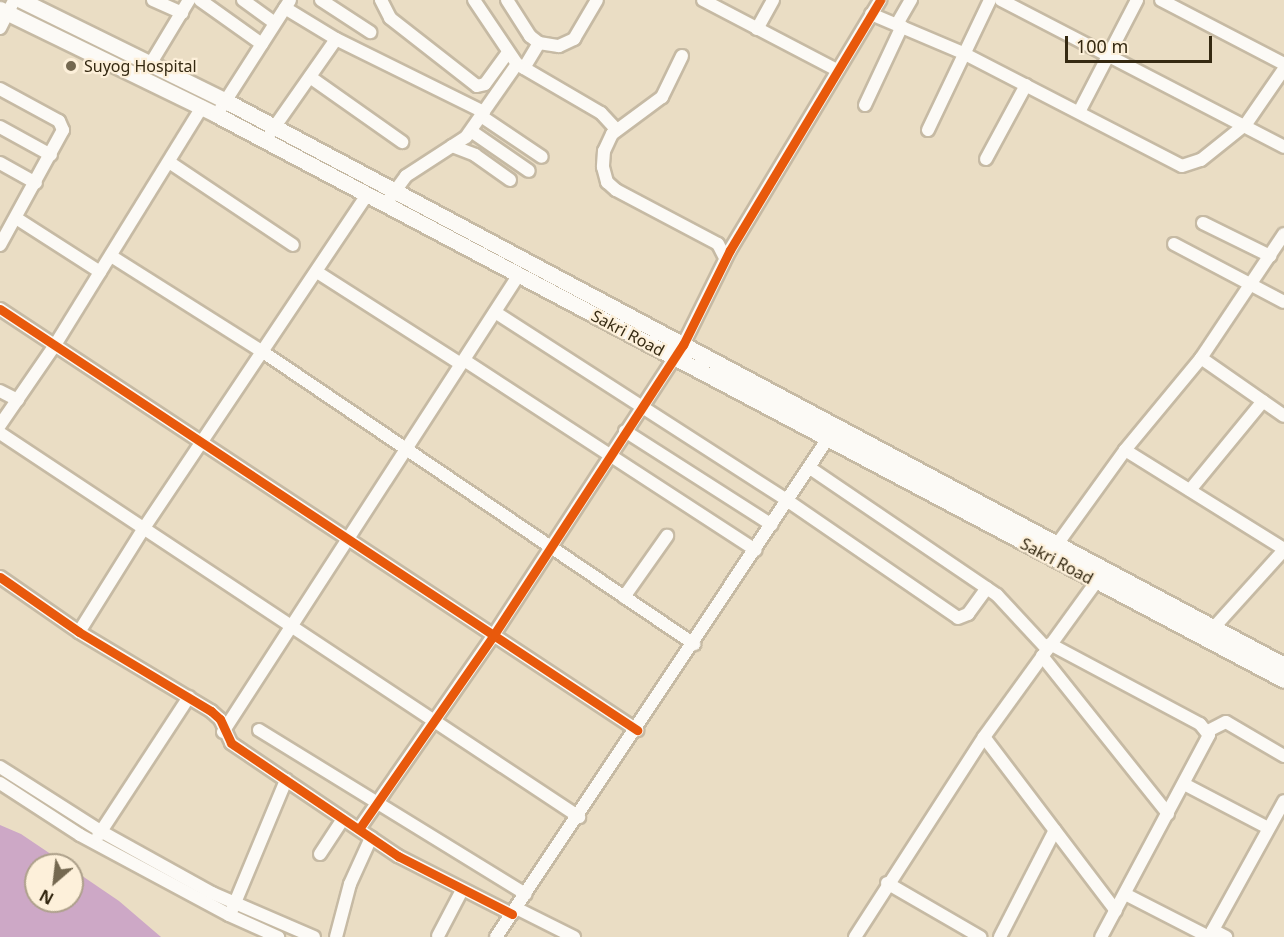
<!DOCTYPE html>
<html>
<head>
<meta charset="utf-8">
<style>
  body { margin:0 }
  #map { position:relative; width:1284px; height:937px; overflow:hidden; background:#eaddc4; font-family:"Noto Sans",sans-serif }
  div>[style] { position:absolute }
  .water>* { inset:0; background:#cda8c6 }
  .roads { filter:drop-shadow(2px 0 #c6baa4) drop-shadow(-2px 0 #c6baa4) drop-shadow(0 2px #c6baa4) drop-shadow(0 -2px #c6baa4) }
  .minor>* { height:12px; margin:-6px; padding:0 6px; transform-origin:6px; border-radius:6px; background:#fcfaf6 }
  .major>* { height:15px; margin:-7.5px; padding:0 7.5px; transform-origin:7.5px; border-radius:7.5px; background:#fcfaf6 }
  .cycleway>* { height:9px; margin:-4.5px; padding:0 4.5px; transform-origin:4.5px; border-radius:4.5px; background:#e8590c }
  .dots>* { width:16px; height:16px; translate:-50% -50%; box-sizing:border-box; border:3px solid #fdf0da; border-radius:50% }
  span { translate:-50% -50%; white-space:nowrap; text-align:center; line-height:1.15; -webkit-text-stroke:4.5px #fdf0da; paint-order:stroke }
  .poi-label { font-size:16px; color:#352912 }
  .left { translate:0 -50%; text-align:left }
  .street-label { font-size:16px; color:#352912 }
  .north { position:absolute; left:24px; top:853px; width:60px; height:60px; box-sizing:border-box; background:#fdf0da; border:2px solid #ada08a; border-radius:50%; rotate:208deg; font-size:16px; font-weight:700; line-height:24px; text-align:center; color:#352912 }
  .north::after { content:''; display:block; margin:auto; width:21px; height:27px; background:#746850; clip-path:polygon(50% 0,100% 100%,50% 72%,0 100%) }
  .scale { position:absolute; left:1065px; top:36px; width:147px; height:27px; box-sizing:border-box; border:3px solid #352912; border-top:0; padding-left:8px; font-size:18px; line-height:21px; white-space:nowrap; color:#352912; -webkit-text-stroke:4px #fdf0da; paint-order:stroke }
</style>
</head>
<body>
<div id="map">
  <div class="water">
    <i style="clip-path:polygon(0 825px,21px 834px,67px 865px,36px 865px,36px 901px,72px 901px,72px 869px,119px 901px,161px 937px,0 937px)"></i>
  </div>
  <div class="roads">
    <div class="minor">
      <i style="left:153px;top:0;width:32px;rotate:24deg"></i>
      <i style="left:200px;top:0;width:76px;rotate:35.4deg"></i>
      <i style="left:243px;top:0;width:39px;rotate:36deg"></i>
      <i style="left:321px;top:0;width:59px;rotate:33.1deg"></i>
      <i style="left:381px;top:0;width:20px;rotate:63deg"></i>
      <i style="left:390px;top:18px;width:110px;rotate:38deg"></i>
      <i style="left:477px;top:86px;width:8px;rotate:-14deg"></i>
      <i style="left:485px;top:84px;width:39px;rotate:-54deg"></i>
      <i style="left:474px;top:0;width:77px;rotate:56.1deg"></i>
      <i style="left:517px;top:64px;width:97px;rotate:30.3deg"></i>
      <i style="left:601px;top:113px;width:23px;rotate:47deg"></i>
      <i style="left:507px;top:0;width:43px;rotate:57.4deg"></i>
      <i style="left:530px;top:36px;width:11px;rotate:38deg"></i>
      <i style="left:539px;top:43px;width:20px;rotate:9deg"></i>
      <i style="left:559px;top:46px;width:17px;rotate:-25deg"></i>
      <i style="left:574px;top:39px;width:45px;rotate:-59.5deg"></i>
      <i style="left:703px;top:0;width:151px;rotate:27.6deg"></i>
      <i style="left:1001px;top:0;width:319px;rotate:27.4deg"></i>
      <i style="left:1161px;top:0;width:139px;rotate:27.5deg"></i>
      <i style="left:285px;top:8px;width:60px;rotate:31.3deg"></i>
      <i style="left:336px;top:39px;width:165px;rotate:26.3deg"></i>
      <i style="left:871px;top:14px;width:100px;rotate:23deg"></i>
      <i style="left:963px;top:53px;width:246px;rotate:27.3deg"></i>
      <i style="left:1182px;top:166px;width:20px;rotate:-18deg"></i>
      <i style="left:1201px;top:160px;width:58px;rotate:-38.7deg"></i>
      <i style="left:1246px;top:124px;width:67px;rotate:-55.4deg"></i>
      <i style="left:897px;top:24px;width:28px;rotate:-60deg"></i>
      <i style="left:0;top:28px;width:31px;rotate:-63deg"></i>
      <i style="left:757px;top:29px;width:33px;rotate:-61deg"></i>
      <i style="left:682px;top:56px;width:46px;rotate:116deg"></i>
      <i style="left:662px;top:97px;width:62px;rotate:143.5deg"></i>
      <i style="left:612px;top:134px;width:19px;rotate:115deg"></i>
      <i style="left:604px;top:151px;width:16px;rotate:94deg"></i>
      <i style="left:603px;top:167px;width:16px;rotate:75deg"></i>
      <i style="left:607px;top:182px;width:12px;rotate:42deg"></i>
      <i style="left:616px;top:190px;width:115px;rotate:27.9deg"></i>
      <i style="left:718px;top:244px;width:16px;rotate:63deg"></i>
      <i style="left:151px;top:63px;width:74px;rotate:-58.9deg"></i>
      <i style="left:524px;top:68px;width:29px;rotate:-59deg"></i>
      <i style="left:310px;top:77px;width:113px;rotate:35.2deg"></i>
      <i style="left:0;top:89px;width:67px;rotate:28.5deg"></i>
      <i style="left:59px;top:121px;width:10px;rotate:66deg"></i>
      <i style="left:63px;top:130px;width:131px;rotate:118.7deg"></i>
      <i style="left:865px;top:105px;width:87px;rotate:-64.9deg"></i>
      <i style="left:221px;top:108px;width:128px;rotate:-57.4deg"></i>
      <i style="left:1079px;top:112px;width:126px;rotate:-62.6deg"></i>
      <i style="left:481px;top:116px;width:73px;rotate:33.9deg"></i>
      <i style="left:0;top:127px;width:58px;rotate:28.8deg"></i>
      <i style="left:928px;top:130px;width:144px;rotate:-64.5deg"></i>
      <i style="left:471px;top:131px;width:70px;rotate:34.6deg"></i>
      <i style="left:271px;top:132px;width:113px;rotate:-55deg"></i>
      <i style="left:452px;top:146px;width:25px;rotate:21deg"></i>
      <i style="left:475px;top:155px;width:43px;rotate:35.5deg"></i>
      <i style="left:986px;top:159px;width:84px;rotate:-61.6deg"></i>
      <i style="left:169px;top:162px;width:149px;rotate:33.8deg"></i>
      <i style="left:0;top:163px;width:41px;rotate:29.1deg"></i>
      <i style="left:390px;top:198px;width:27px;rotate:-54deg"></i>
      <i style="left:406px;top:176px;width:72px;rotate:-33deg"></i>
      <i style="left:466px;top:137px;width:89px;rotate:-55.1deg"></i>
      <i style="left:16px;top:218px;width:100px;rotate:32.7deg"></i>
      <i style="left:1203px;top:223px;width:75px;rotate:26.2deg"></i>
      <i style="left:1174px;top:244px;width:124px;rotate:27.8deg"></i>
      <i style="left:111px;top:256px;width:180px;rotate:32.3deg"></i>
      <i style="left:263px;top:352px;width:521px;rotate:34.12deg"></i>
      <i style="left:317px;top:272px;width:171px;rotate:32.6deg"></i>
      <i style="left:0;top:309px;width:764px;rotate:33.46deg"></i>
      <i style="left:495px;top:312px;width:349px;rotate:32.8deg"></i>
      <i style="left:788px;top:501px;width:206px;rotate:34.5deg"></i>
      <i style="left:958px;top:618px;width:11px;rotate:-22deg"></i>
      <i style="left:968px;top:614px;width:32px;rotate:-54deg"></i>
      <i style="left:1201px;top:358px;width:101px;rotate:34.9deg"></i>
      <i style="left:464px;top:360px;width:348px;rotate:33.1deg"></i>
      <i style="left:0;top:391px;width:20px;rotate:27deg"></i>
      <i style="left:0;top:425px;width:97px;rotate:-55.5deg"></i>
      <i style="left:55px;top:345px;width:280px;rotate:-58.3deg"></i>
      <i style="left:625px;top:431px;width:174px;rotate:32.6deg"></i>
      <i style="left:0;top:433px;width:695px;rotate:33.55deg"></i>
      <i style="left:1125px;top:450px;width:187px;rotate:31.9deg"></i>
      <i style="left:810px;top:468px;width:226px;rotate:34.2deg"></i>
      <i style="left:997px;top:595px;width:74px;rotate:47.2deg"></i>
      <i style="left:1190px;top:490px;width:115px;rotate:-50.6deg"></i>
      <i style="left:1053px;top:550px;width:123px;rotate:-54.2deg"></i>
      <i style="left:1125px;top:450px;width:119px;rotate:-50.4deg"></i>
      <i style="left:1201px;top:358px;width:149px;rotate:-56.2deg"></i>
      <i style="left:0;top:577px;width:96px;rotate:34.8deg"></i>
      <i style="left:79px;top:632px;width:154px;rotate:30.9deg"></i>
      <i style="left:211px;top:711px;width:12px;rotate:42deg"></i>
      <i style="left:220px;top:719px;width:26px;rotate:65deg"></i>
      <i style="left:231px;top:743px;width:202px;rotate:34.1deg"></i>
      <i style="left:398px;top:856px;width:128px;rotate:27deg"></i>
      <i style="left:624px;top:597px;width:75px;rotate:-54.8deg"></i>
      <i style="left:79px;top:632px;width:123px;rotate:-58deg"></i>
      <i style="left:144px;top:528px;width:402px;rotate:-56.2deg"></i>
      <i style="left:1208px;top:634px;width:113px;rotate:-47.9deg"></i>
      <i style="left:1050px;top:644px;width:170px;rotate:28.1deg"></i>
      <i style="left:1200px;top:724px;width:14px;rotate:51deg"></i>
      <i style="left:1209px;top:735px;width:229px;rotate:118.1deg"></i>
      <i style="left:1042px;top:656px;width:202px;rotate:51.4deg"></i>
      <i style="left:259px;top:730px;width:313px;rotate:31.6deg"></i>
      <i style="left:1208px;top:731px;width:20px;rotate:-27deg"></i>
      <i style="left:1226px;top:722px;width:67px;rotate:30.4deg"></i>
      <i style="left:223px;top:732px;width:543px;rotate:-57.1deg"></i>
      <i style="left:984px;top:737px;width:218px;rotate:52.8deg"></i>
      <i style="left:0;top:767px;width:121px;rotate:32.5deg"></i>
      <i style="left:102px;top:832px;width:126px;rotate:29deg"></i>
      <i style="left:212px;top:893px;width:111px;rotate:23.3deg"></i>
      <i style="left:0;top:783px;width:95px;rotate:33deg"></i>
      <i style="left:80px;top:835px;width:169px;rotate:28.2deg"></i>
      <i style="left:229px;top:915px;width:54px;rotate:24.2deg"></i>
      <i style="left:1184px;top:784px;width:95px;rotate:27.6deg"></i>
      <i style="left:359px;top:829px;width:235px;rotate:-55.2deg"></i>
      <i style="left:493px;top:636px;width:348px;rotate:-56.9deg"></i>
      <i style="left:683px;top:345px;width:106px;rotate:-63.7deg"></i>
      <i style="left:730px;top:250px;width:292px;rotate:-59deg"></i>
      <i style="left:98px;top:836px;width:166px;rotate:-56.8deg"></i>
      <i style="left:320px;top:854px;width:42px;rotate:-56.7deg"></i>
      <i style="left:887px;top:883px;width:108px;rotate:30.1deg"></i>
      <i style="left:1125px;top:894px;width:94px;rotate:27.1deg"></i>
      <i style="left:1209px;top:937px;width:155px;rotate:-61.1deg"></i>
      <i style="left:516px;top:908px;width:65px;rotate:26.6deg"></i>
      <i style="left:232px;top:910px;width:141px;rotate:-67.4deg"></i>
      <i style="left:1213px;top:930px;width:15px;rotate:28deg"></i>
      <i style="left:438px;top:936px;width:52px;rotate:-62.4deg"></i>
      <i style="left:336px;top:937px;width:55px;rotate:-75.2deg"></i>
      <i style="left:350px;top:884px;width:51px;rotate:-65.5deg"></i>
      <i style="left:496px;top:937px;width:608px;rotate:-56.34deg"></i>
      <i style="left:855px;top:937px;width:238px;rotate:-57.2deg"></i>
      <i style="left:984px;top:737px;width:201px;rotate:-54.1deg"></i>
      <i style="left:1000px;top:937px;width:120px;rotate:-62.8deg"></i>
    </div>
    <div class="major">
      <i style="left:21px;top:0;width:229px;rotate:26.2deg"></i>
      <i style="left:226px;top:101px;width:1199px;rotate:28.06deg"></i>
      <i style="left:0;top:9px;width:242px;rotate:26deg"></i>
      <i style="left:217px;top:115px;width:1207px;rotate:27.9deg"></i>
    </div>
  </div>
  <div class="cycleway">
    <i style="left:0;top:309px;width:764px;rotate:33.46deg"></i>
    <i style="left:0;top:577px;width:96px;rotate:34.8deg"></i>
    <i style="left:79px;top:632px;width:154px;rotate:30.9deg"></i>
    <i style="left:211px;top:711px;width:12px;rotate:42deg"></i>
    <i style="left:220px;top:719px;width:26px;rotate:65deg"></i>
    <i style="left:231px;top:743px;width:202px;rotate:34.1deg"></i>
    <i style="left:398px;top:856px;width:128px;rotate:27deg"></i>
    <i style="left:359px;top:829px;width:235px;rotate:-55.2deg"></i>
    <i style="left:493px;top:636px;width:348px;rotate:-56.9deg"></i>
    <i style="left:683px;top:345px;width:106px;rotate:-63.7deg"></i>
    <i style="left:730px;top:250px;width:292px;rotate:-59deg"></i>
  </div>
  <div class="dots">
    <i style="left:71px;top:66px;background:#746850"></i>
  </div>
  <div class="poi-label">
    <span class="left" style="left:84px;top:66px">Suyog Hospital</span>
  </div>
  <div class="street-label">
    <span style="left:628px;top:333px;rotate:28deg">Sakri Road</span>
    <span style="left:1057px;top:561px;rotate:28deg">Sakri Road</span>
  </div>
  <div class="north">N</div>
  <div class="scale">100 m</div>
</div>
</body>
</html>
